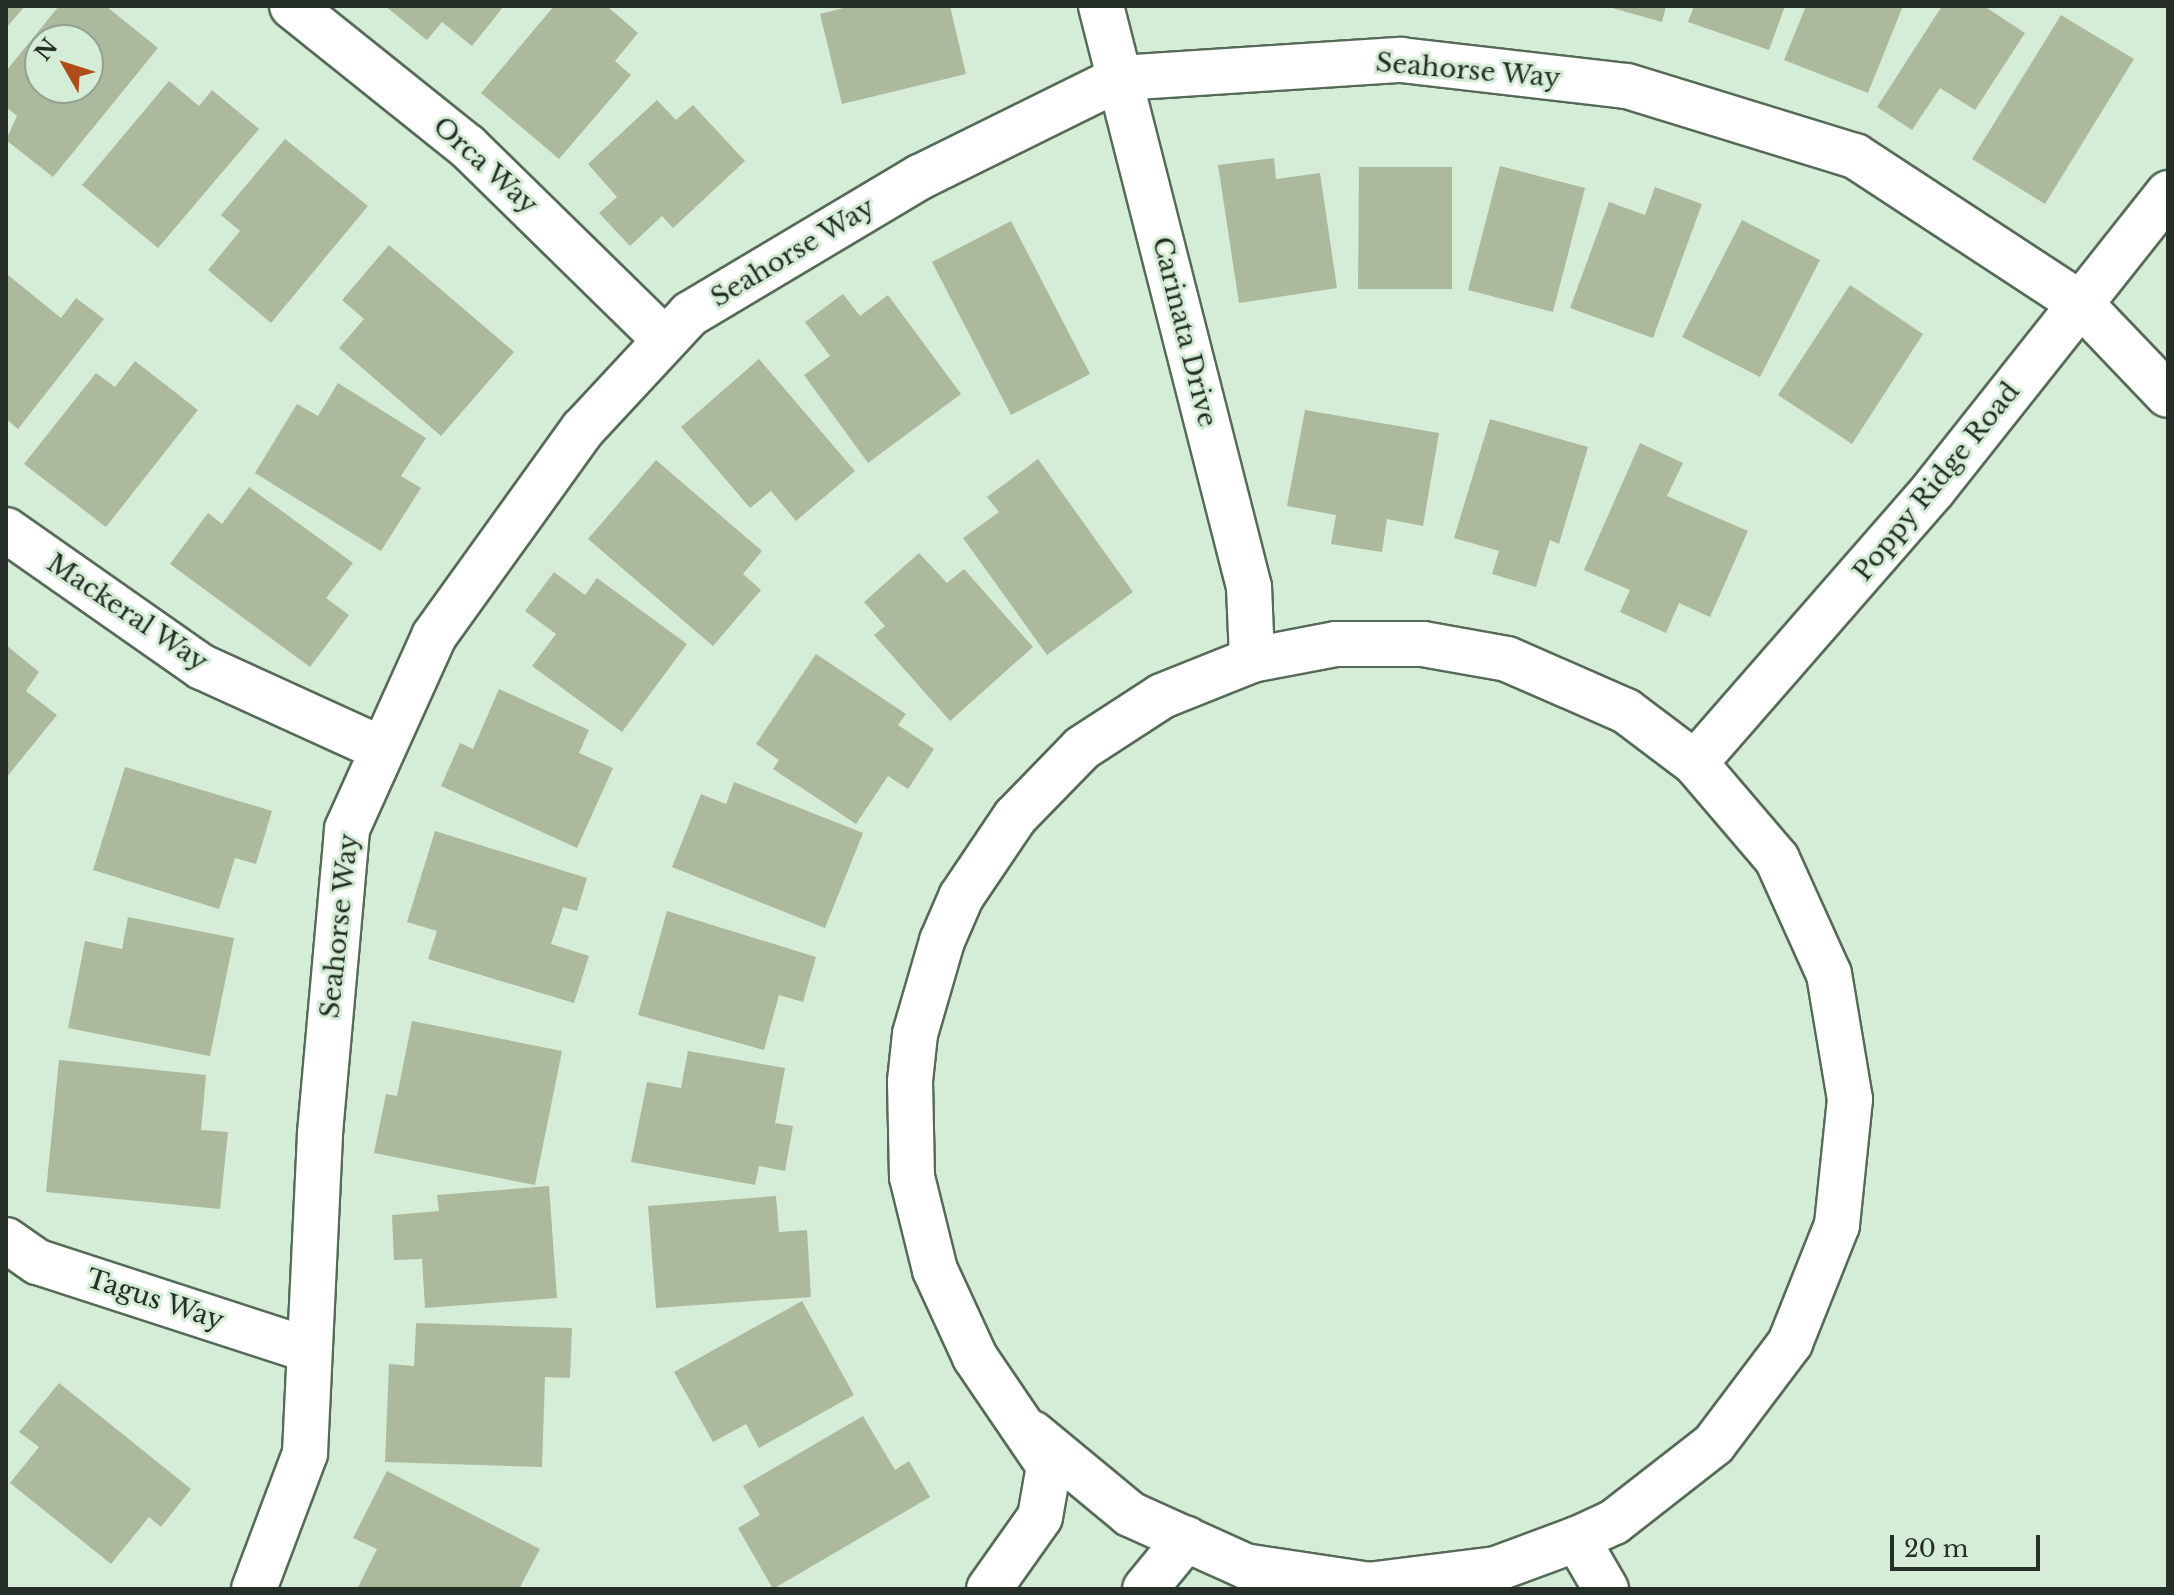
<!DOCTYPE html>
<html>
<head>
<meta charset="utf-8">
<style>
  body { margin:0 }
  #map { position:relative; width:2174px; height:1595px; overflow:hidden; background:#d5edd6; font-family:"Libre Baskerville",serif }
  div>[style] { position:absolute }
  .building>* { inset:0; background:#adb99d }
  .roads { filter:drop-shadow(2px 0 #566b57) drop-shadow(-2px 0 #566b57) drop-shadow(0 2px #566b57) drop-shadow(0 -2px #566b57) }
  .street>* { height:44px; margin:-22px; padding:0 22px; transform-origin:22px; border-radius:22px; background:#fff }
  span { translate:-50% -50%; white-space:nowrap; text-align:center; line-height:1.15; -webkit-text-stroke:6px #d5edd6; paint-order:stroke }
  .street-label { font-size:26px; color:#262f27 }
  .frame { position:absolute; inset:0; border:8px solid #262f27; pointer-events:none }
  .north { position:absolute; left:24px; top:24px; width:80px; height:80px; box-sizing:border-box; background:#d5edd6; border:2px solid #8fa190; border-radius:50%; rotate:309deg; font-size:22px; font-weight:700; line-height:32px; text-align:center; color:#262f27 }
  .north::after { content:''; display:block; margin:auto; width:28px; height:36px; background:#b04c18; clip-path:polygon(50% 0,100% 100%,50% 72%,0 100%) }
  .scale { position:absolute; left:1890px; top:1535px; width:150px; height:36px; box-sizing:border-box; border:4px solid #262f27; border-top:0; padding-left:10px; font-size:24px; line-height:28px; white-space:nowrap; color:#262f27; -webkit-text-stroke:6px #d5edd6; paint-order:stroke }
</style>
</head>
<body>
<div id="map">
  <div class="building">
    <i style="clip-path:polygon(6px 6px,25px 6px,6px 28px)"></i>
    <i style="clip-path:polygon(evenodd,59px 6px,106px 6px,158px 48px,53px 177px,6px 140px,17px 116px,6px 107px,6px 71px,59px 6px,40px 40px,88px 40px,88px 88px,40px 88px,40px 40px)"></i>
    <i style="clip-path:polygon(385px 6px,504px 6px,472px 46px,442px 22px,427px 40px)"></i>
    <i style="clip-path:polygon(554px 6px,607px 6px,638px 33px,615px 61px,631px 75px,559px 159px,481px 93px)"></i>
    <i style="clip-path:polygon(851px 6px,950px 6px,966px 74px,842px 104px,820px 14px)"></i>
    <i style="clip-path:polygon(1605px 6px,1666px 6px,1662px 22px)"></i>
    <i style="clip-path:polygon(1694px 6px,1785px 6px,1769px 50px,1688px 22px)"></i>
    <i style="clip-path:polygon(1806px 6px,1903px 6px,1868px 93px,1784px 60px)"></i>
    <i style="clip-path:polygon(1942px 6px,1984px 6px,2025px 33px,1975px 110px,1940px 88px,1912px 130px,1877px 107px)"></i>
    <i style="clip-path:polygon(2061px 15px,2134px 59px,2045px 204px,1972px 159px)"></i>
    <i style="clip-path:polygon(169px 81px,199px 106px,212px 90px,259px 129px,158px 248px,82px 185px)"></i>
    <i style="clip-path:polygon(657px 100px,676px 120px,693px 105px,745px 161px,673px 228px,662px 216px,630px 246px,599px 213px,617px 197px,588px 164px)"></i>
    <i style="clip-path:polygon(285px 139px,368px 206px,271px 323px,208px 270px,240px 231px,221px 215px)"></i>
    <i style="clip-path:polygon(1274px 158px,1276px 179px,1320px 173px,1337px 288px,1239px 303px,1218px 165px)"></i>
    <i style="clip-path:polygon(1500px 166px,1585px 188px,1553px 312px,1468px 290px)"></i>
    <i style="clip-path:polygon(1359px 167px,1452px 167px,1452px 289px,1358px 289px)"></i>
    <i style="clip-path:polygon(1655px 187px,1702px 204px,1653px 338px,1570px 308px,1609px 202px,1645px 215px)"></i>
    <i style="clip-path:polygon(1742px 220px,1820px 260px,1760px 377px,1682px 337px)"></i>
    <i style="clip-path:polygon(1011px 221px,1090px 374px,1011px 415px,932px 262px)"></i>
    <i style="clip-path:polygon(389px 245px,514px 352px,441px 436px,339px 348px,364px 319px,342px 300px)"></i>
    <i style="clip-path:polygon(8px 275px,61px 318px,76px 298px,104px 319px,18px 429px,6px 419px)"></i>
    <i style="clip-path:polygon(1850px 285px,1923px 334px,1852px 444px,1778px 395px)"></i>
    <i style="clip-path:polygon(843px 294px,860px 316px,888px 295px,961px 394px,868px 463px,804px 375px,830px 356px,805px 322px)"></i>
    <i style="clip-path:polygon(759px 359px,855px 471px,796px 521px,771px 491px,750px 508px,681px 427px)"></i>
    <i style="clip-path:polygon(135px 361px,198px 410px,106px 527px,24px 464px,96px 373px,115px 387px)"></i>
    <i style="clip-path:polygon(338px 383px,426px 438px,401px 476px,421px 488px,381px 551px,255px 473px,297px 404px,318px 416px)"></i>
    <i style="clip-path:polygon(1305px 410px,1439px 433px,1423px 526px,1387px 519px,1382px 552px,1331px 544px,1336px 515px,1287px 506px)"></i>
    <i style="clip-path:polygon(1490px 419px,1588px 447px,1559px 544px,1550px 540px,1536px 587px,1492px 574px,1499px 551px,1454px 538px)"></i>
    <i style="clip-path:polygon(1640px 443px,1683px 463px,1667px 496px,1748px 531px,1710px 617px,1679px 603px,1666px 633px,1620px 612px,1630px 590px,1584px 570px)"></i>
    <i style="clip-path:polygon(1038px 459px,1133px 592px,1047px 655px,963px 538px,999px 512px,987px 497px)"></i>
    <i style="clip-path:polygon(656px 460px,762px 551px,743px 574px,761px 590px,713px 646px,588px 539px)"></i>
    <i style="clip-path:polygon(249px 487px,353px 563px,326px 598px,349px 615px,310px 667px,170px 564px,208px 513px,222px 524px)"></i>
    <i style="clip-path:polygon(919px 553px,947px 583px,964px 569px,1033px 647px,950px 721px,874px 635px,885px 626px,864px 602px)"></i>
    <i style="clip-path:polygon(554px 572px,585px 595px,597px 578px,687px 644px,622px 732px,532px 666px,556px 634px,525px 611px)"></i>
    <i style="clip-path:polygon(6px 645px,39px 672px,26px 691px,57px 715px,6px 778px)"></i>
    <i style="clip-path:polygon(816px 654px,906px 714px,898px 725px,934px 749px,908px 789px,888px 776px,856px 824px,773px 769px,779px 760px,756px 744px)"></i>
    <i style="clip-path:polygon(499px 689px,589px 730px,579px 753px,613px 768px,577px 848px,441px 786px,460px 743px,473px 749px)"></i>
    <i style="clip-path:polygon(125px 767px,272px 811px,256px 864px,235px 858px,219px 909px,93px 870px)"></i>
    <i style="clip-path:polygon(734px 782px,863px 833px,825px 928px,672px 867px,701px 794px,726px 804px)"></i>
    <i style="clip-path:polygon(435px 831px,587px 878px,577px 911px,563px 907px,551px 944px,589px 956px,574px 1003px,428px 959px,437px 931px,407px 922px)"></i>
    <i style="clip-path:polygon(667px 911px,816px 957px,803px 1002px,779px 995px,764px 1050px,638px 1015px)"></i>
    <i style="clip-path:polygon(128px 917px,234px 938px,210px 1056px,68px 1028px,85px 941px,122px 949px)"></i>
    <i style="clip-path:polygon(412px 1021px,562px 1051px,535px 1185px,374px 1153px,386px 1094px,397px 1096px)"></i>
    <i style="clip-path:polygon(688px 1051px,785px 1068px,775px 1123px,793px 1126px,785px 1171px,759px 1166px,755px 1185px,631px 1162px,647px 1082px,681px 1088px)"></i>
    <i style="clip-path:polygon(59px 1060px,206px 1075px,201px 1130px,228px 1132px,220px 1209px,46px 1192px)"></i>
    <i style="clip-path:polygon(549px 1186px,557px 1298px,425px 1308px,422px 1259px,394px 1260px,392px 1215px,439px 1211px,437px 1195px)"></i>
    <i style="clip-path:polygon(776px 1196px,779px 1232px,807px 1230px,811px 1297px,656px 1308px,648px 1206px)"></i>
    <i style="clip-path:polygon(802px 1301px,854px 1395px,759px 1448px,746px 1424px,713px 1442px,674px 1372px)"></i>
    <i style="clip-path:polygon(416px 1323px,572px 1328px,570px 1378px,545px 1377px,542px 1467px,385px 1462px,389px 1364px,414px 1366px)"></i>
    <i style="clip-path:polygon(59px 1383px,191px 1489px,161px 1527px,149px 1517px,111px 1564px,10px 1483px,39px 1447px,19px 1432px)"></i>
    <i style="clip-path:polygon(863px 1416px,895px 1470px,909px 1461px,930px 1497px,773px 1589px,738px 1528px,760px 1515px,743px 1486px)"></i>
    <i style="clip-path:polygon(387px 1471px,540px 1549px,519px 1589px,357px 1589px,377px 1549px,353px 1538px)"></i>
  </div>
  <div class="roads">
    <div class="street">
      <i style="left:292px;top:6px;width:224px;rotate:38.7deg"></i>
      <i style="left:467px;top:146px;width:277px;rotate:44.4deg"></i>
      <i style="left:1101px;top:6px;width:600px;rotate:75.71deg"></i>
      <i style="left:1249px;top:587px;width:73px;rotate:87.6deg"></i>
      <i style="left:6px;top:530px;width:239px;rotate:35deg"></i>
      <i style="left:202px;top:667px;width:198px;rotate:24.5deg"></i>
      <i style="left:1695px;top:763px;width:362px;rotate:-48.9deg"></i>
      <i style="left:1933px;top:490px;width:379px;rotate:-51.6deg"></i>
      <i style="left:6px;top:1240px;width:39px;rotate:35deg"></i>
      <i style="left:38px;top:1262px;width:285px;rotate:18deg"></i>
      <i style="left:1577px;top:1539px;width:58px;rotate:59.9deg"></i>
      <i style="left:254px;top:1589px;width:145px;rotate:-69.4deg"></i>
      <i style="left:305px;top:1453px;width:320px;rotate:-87.3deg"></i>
      <i style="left:320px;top:1133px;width:305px;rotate:-84.9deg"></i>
      <i style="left:347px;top:829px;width:212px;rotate:-65.7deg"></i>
      <i style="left:434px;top:636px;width:255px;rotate:-54.3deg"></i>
      <i style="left:583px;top:429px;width:157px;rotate:-47.1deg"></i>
      <i style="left:690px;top:314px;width:268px;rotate:-30.8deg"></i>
      <i style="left:920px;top:177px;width:223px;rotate:-26.3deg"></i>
      <i style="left:1120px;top:78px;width:282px;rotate:-3.7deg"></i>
      <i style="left:1401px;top:60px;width:227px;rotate:6.6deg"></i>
      <i style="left:1627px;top:86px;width:239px;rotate:17.1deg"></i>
      <i style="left:1855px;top:156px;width:269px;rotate:33.2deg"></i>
      <i style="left:2080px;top:303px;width:127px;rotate:46.3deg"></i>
      <i style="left:989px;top:1589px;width:88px;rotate:-54.7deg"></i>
      <i style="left:1040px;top:1517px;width:52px;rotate:-80deg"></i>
      <i style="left:1049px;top:1466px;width:132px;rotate:-124.2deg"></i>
      <i style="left:975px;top:1357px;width:96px;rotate:-114.7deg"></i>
      <i style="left:935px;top:1270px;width:96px;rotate:-103.9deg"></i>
      <i style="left:912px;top:1177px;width:96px;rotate:-91.2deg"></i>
      <i style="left:910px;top:1081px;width:47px;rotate:-83.9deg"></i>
      <i style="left:915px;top:1034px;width:97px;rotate:-73.8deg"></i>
      <i style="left:942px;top:941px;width:48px;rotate:-66.6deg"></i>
      <i style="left:961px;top:897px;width:97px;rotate:-56deg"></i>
      <i style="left:1015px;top:817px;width:96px;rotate:-45.8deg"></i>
      <i style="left:1082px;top:748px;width:95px;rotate:-33deg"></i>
      <i style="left:1162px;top:696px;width:97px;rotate:-21.8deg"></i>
      <i style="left:1252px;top:660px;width:86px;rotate:-10.8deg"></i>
      <i style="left:1336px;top:644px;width:87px"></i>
      <i style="left:1423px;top:644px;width:85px;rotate:10.1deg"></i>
      <i style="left:1507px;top:659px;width:130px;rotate:23.6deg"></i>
      <i style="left:1626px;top:711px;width:86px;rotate:37deg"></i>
      <i style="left:1695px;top:763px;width:126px;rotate:49.5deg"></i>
      <i style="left:1777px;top:859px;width:126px;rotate:65.7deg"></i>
      <i style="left:1829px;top:974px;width:127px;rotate:80.5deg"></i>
      <i style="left:1850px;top:1099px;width:127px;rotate:95.9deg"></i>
      <i style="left:1837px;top:1225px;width:127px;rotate:111.7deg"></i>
      <i style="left:1790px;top:1343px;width:126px;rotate:127deg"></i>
      <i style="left:1714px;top:1444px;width:127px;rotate:142deg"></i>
      <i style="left:1614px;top:1522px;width:41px;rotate:155.3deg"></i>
      <i style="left:1577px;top:1539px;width:86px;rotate:159.7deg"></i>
      <i style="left:1496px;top:1569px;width:127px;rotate:172.8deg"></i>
      <i style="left:1370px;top:1585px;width:126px;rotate:-171.4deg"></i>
      <i style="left:1245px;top:1566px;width:126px;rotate:-155.7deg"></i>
      <i style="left:1130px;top:1514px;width:127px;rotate:-140.4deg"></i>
      <i style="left:1145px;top:1589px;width:65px;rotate:-50.6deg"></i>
    </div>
  </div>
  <div class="street-label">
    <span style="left:1468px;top:71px;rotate:5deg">Seahorse Way</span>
    <span style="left:485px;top:166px;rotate:42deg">Orca Way</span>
    <span style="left:793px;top:253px;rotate:-31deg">Seahorse Way</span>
    <span style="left:1184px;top:332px;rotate:76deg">Carinata Drive</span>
    <span style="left:1937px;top:482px;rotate:-51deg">Poppy Ridge Road</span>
    <span style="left:127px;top:613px;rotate:34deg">Mackeral Way</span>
    <span style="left:340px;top:926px;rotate:-84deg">Seahorse Way</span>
    <span style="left:155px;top:1300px;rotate:18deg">Tagus Way</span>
  </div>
  <div class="frame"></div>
  <div class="north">N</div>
  <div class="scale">20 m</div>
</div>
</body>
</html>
